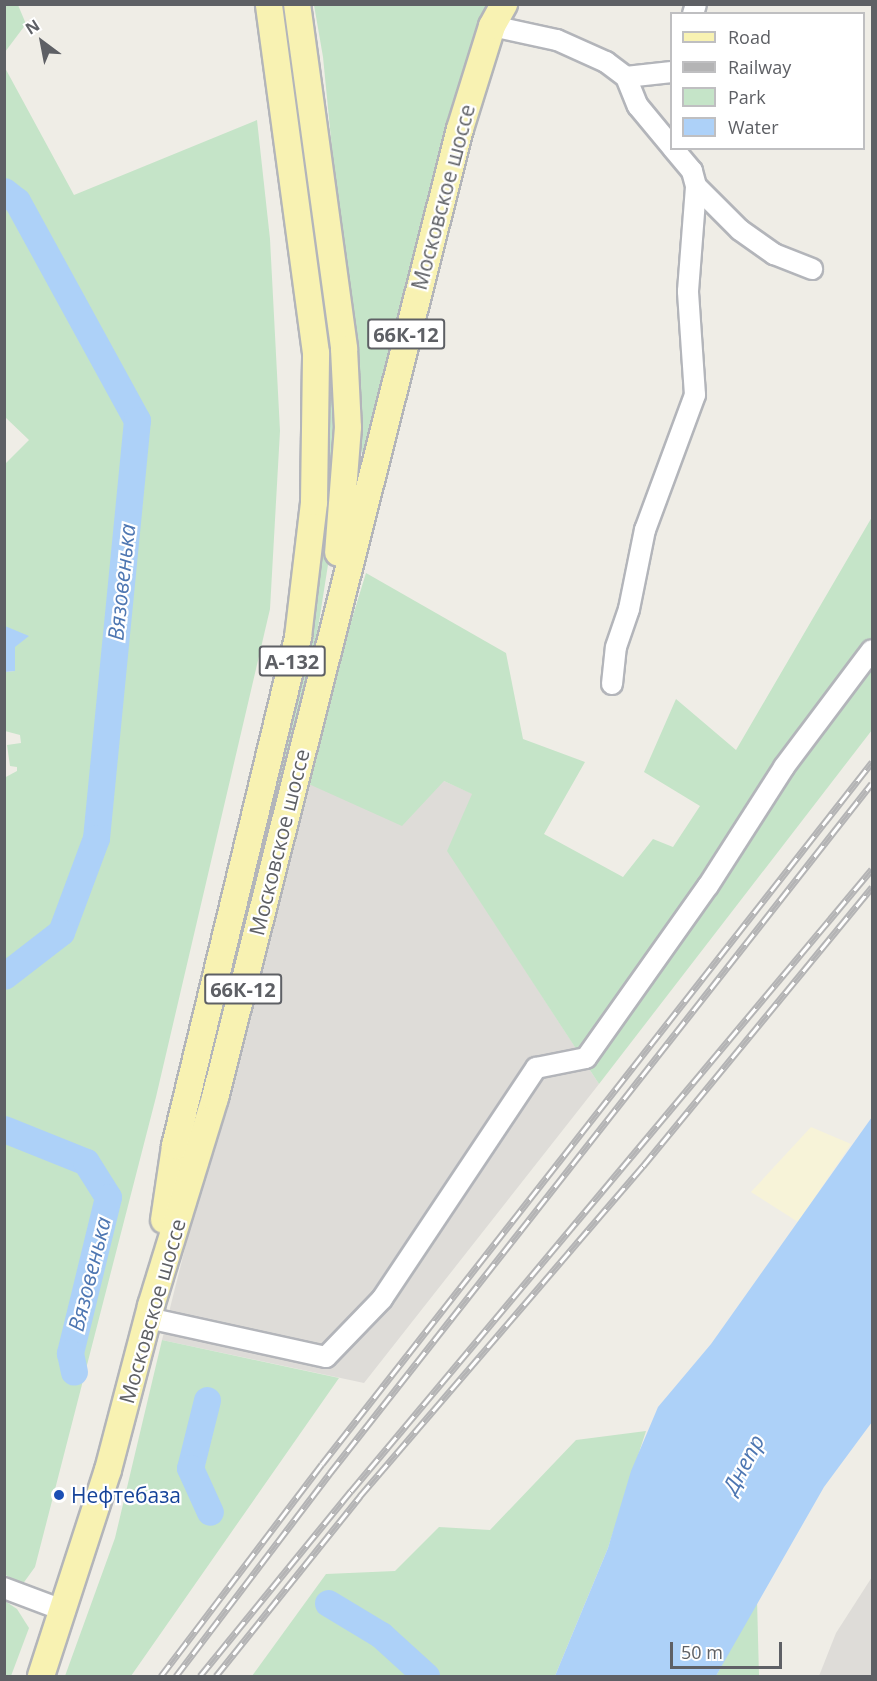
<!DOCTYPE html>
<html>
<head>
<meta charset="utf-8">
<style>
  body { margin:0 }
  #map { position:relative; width:877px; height:1681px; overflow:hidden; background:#efede6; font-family:"Open Sans",sans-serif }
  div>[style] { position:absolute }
  .industrial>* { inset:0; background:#dedcd8 }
  .green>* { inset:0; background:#c5e4c8 }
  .sand>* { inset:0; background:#f7f3d8 }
  .water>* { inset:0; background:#add1f8 }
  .river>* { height:27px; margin:-13.5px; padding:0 13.5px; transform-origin:13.5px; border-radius:13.5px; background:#add1f8 }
  .roads { filter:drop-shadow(2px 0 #b3b5ba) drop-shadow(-2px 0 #b3b5ba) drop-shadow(0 2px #b3b5ba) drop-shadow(0 -2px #b3b5ba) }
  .minor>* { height:20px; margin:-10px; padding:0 10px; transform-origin:10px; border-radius:10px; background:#fff }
  .major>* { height:26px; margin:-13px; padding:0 13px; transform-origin:13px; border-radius:13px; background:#f8f2b2 }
  .rail>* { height:7px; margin-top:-3.5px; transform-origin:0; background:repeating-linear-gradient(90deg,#fff 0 14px,#b4b4b5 0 28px); box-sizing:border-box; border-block:2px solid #b4b4b5 }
  .dots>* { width:16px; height:16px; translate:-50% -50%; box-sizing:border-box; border:3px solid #fff; border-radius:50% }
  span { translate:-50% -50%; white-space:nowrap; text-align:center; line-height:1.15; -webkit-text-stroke:4.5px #fff; paint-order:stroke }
  .shield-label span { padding:2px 4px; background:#fff; border:2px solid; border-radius:4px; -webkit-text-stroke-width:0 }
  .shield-label { font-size:20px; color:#5e6065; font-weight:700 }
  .street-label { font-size:21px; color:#5e6065 }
  .transit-label { font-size:21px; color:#164399 }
  .left { translate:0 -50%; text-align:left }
  .water-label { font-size:22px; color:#4e77b2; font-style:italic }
  .frame { position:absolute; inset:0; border:6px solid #5e6065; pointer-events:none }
  .legend { position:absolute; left:670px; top:12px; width:195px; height:138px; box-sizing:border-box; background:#fff; border:2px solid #bfbfc1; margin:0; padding:8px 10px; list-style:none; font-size:18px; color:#5e6065 }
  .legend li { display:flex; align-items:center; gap:12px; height:30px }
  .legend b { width:30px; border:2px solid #bfbfc1 }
  .north { position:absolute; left:12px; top:12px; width:60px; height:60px; -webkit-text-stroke:4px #fff; paint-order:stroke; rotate:328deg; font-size:16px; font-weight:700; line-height:24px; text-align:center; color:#5e6065 }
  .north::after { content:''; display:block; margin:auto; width:21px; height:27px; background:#5e6065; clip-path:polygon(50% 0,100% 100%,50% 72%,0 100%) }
  .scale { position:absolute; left:670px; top:1642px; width:112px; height:27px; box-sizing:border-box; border:3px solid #5e6065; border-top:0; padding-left:8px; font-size:18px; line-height:21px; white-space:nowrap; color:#5e6065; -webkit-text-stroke:4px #fff; paint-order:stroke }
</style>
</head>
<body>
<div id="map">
  <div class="industrial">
    <i style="clip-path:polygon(302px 781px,444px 781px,473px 794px,448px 851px,599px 1084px,364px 1383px,162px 1340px)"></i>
    <i style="clip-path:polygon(872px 1577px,872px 1676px,819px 1676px,836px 1633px)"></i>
  </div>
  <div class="green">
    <i style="clip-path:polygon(5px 4px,18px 5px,26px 24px,5px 52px)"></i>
    <i style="clip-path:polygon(278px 5px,290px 5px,328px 286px,337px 428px,330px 552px,311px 673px,199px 1104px,198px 1096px,320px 552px)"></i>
    <i style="clip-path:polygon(314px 5px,491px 5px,364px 476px,323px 57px)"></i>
    <i style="clip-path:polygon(4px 66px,74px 195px,257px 120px,270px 239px,280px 431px,270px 609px,156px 1097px,35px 1567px,22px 1585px,4px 1574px,4px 778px,17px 771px,17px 767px,10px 766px,7px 745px,21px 743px,20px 735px,5px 731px,4px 672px,15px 671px,5px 626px,4px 465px,29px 440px,5px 417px)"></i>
    <i style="clip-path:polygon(872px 517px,872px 730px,599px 1084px,447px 851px,472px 794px,444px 781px,402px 826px,302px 781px,366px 573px,506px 653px,523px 739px,585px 762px,544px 834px,623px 877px,653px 839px,673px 847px,700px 806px,644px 772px,676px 699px,736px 750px)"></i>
    <i style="clip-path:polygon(162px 1340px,339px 1378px,131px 1676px,65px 1676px,115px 1538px)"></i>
    <i style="clip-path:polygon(646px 1431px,608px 1548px,555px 1676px,252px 1676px,326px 1574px,395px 1571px,439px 1527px,490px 1530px,576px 1440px)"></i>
    <i style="clip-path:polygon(757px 1599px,759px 1676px,716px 1676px)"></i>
    <i style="clip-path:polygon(5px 1601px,17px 1609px,29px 1628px,11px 1676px,5px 1676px)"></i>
  </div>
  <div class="sand">
    <i style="clip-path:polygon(811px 1127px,851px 1144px,798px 1222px,751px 1192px)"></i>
  </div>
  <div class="water">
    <i style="clip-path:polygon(5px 626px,29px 636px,15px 647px,15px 671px,5px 672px)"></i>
    <i style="clip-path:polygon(872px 1117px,872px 1422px,824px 1487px,716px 1676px,555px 1676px,608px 1548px,631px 1471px,658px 1407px,711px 1344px)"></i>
  </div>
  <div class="river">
    <i style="left:4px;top:191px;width:16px;rotate:38deg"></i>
    <i style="left:17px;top:201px;width:250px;rotate:61.3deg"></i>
    <i style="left:137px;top:420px;width:420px;rotate:95.6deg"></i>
    <i style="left:96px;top:838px;width:100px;rotate:110.4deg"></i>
    <i style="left:61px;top:932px;width:72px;rotate:142.3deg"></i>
    <i style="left:4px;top:1129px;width:88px;rotate:21.9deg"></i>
    <i style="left:86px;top:1162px;width:41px;rotate:57.8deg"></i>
    <i style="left:108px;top:1197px;width:161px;rotate:103.7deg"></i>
    <i style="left:70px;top:1353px;width:19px;rotate:78deg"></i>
    <i style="left:207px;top:1400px;width:70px;rotate:104deg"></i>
    <i style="left:190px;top:1468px;width:48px;rotate:65.6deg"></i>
    <i style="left:328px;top:1603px;width:62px;rotate:31.1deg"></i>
    <i style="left:381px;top:1635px;width:61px;rotate:42.3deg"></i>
  </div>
  <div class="roads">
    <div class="minor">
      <i style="left:693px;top:14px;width:10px;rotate:-73deg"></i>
      <i style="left:492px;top:26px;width:66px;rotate:12.2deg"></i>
      <i style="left:557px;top:40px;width:54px;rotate:24.2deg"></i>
      <i style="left:606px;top:62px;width:25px;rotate:37deg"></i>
      <i style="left:626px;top:77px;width:31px;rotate:68deg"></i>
      <i style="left:638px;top:106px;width:53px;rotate:50.3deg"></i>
      <i style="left:626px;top:77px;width:46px;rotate:-6.2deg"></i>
      <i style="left:696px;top:186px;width:62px;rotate:45deg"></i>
      <i style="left:740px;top:230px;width:42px;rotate:35.2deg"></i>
      <i style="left:774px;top:254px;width:41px;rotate:21.5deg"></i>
      <i style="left:612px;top:684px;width:37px;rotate:-84deg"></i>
      <i style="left:616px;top:647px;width:40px;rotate:-71.1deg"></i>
      <i style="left:629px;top:609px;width:81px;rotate:-78.6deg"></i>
      <i style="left:645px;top:530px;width:144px;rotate:-69.7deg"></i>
      <i style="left:695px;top:395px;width:104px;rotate:-93.9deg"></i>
      <i style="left:688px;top:291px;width:105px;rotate:-85.6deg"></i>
      <i style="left:696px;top:186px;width:16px;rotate:-105deg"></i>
      <i style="left:692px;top:171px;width:30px;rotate:-130deg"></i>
      <i style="left:148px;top:1318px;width:182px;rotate:12.4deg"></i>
      <i style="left:326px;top:1357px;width:81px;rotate:-46deg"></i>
      <i style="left:382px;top:1299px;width:278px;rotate:-56.3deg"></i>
      <i style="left:536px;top:1068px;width:51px;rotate:-11.3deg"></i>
      <i style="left:586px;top:1058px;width:211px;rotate:-54.7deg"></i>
      <i style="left:708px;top:886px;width:141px;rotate:-57.4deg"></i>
      <i style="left:784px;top:767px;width:146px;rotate:-53.1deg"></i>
      <i style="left:4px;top:1588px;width:65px;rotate:20.7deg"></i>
    </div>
    <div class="major">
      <i style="left:297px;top:4px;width:348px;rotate:82.2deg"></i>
      <i style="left:344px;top:349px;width:78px;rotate:87.1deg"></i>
      <i style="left:348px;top:427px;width:126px;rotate:94.5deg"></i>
      <i style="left:164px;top:1220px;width:75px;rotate:-81.5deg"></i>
      <i style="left:175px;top:1146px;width:524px;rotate:-76.41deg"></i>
      <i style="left:298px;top:637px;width:136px;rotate:-83.2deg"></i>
      <i style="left:314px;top:502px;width:149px;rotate:-89.2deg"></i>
      <i style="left:316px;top:353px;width:352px;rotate:-97.7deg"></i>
      <i style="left:41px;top:1676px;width:217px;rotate:-72deg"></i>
      <i style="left:108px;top:1470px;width:170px;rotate:-75.3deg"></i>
      <i style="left:151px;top:1306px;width:218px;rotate:-72.9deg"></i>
      <i style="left:215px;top:1098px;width:999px;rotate:-75.81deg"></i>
      <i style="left:460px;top:129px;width:108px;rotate:-72.7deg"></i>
      <i style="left:492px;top:26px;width:25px;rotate:-61deg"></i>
    </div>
  </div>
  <div class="rail">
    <i style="left:161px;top:1676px;width:266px;rotate:-52.8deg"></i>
    <i style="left:322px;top:1464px;width:892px;rotate:-51.92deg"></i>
    <i style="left:176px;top:1676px;width:255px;rotate:-52.8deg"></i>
    <i style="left:330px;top:1473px;width:877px;rotate:-51.85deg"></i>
    <i style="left:200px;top:1676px;width:239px;rotate:-50.8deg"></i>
    <i style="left:351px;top:1491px;width:811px;rotate:-50.05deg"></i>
    <i style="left:216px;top:1676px;width:231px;rotate:-51.3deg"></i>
    <i style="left:360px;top:1496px;width:435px;rotate:-49.4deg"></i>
    <i style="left:643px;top:1166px;width:361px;rotate:-50.6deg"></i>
  </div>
  <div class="dots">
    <i style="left:59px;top:1495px;background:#1a4fb4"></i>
  </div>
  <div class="shield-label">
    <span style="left:406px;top:334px">66К-12</span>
    <span style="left:292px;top:661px">А-132</span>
    <span style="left:243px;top:989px">66К-12</span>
  </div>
  <div class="street-label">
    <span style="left:443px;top:197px;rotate:-75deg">Московское шоссе</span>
    <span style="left:279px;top:842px;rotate:-76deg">Московское шоссе</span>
    <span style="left:152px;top:1311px;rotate:-74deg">Московское шоссе</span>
  </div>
  <div class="transit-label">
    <span class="left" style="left:71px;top:1495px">Нефтебаза</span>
  </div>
  <div class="water-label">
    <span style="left:121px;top:582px;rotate:-84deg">Вязовенька</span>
    <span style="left:89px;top:1274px;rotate:-76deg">Вязовенька</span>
    <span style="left:743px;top:1464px;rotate:-62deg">Днепр</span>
  </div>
  <div class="frame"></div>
  <ul class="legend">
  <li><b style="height:8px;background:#f8f2b2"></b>Road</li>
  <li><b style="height:8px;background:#b4b4b5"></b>Railway</li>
  <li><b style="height:16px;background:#c5e4c8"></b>Park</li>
  <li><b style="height:16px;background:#add1f8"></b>Water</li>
  </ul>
  <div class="north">N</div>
  <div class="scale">50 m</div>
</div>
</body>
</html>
